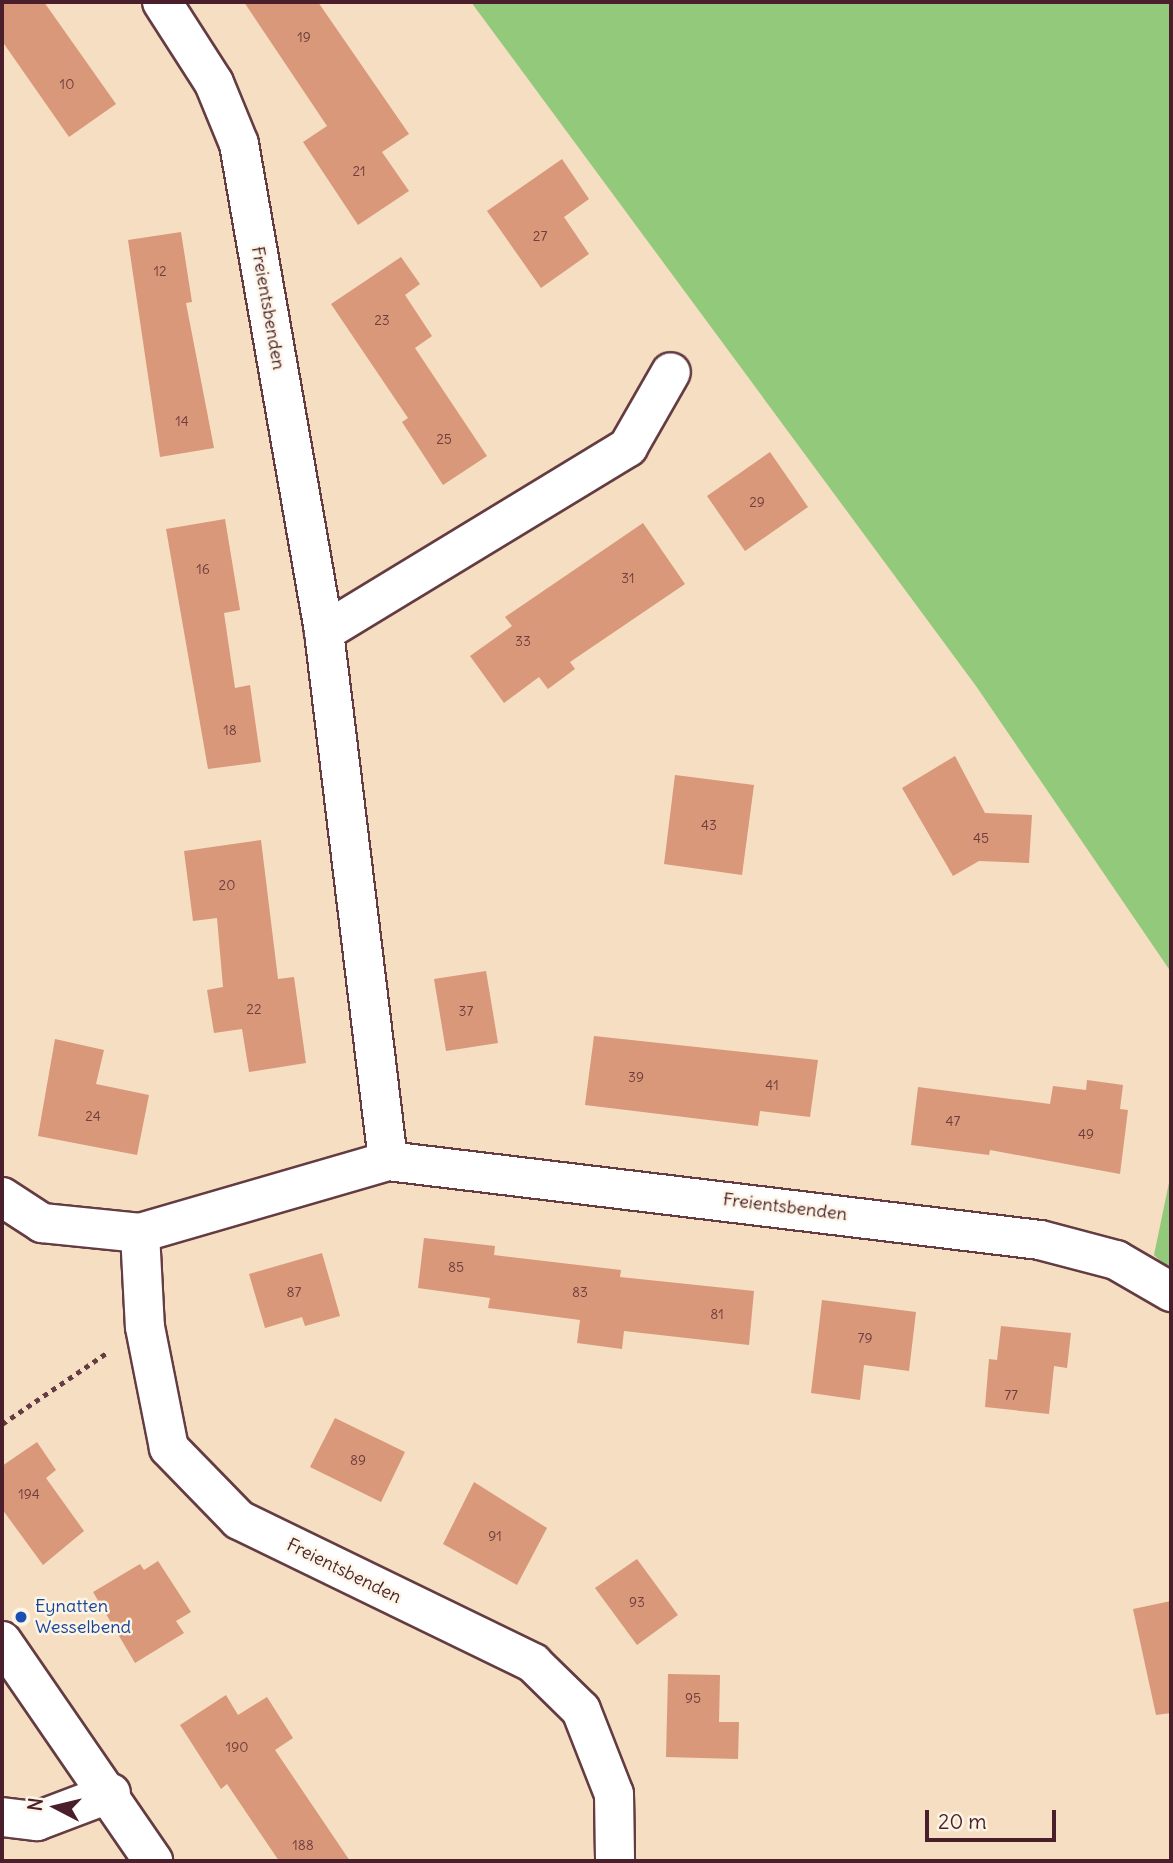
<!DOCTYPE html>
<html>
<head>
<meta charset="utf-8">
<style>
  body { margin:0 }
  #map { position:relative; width:1173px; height:1863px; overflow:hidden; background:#f5dec2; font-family:Delius,sans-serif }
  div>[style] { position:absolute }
  .green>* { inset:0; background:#93c97b }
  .building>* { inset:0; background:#d99879 }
  .path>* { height:4.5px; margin-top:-2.25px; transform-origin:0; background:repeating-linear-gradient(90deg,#643c42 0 5px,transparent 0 10px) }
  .roads { filter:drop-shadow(2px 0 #643c42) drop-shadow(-2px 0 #643c42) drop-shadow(0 2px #643c42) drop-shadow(0 -2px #643c42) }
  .minor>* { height:38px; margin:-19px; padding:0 19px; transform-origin:19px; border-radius:19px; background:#fff }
  .tertiary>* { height:38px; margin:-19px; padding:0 19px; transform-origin:19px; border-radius:19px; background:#fff }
  .dots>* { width:19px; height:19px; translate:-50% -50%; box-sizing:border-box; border:4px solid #fcf5e5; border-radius:50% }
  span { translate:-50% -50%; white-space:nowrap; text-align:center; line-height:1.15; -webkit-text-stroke:5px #fcf5e5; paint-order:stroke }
  .number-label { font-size:14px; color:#6e3d3e }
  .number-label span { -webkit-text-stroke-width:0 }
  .street-label { font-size:18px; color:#4a1f2b }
  .transit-label { font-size:18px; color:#164399 }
  .left { translate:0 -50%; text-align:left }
  .frame { position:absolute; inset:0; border:4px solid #4a1f2b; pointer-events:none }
  .north { position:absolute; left:21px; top:1772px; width:70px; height:70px; -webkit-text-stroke:5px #fcf5e5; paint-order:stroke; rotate:277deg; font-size:19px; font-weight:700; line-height:28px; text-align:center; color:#4a1f2b }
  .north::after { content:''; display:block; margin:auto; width:24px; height:32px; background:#4a1f2b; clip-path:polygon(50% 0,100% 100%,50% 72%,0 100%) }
  .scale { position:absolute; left:925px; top:1810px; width:131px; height:32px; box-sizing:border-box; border:4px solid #4a1f2b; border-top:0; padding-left:9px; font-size:21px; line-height:24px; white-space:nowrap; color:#4a1f2b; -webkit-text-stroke:5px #fcf5e5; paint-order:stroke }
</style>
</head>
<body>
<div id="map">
  <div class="green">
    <i style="clip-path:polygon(471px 2px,1171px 2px,1171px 972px,976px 686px)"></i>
    <i style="clip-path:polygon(1171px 1173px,1171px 1271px,1154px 1255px)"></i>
  </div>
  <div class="building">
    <i style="clip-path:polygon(2px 2px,44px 2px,116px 104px,69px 137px,2px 41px)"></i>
    <i style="clip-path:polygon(244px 2px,318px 2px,409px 134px,382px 152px,409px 191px,358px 225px,303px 142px,327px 126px)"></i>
    <i style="clip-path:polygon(562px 159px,589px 199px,564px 217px,589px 254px,541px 288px,487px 211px)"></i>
    <i style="clip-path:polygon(181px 232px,192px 302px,186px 303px,214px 448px,160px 457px,128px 240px)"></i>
    <i style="clip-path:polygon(401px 257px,420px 284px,405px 295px,432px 336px,415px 348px,487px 456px,443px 485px,402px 422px,408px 418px,331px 304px)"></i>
    <i style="clip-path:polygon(770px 452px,808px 507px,745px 551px,707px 496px)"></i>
    <i style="clip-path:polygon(225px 519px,240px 610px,224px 613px,235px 688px,250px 685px,261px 762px,208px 769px,166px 529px)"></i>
    <i style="clip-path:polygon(643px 523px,685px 584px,570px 662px,575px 669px,548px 689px,539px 677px,504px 703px,470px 656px,512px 626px,505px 617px)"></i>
    <i style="clip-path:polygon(955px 756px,985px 813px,1032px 815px,1029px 863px,979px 861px,953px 876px,902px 788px)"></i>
    <i style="clip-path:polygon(675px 775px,754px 785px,742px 875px,664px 864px)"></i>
    <i style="clip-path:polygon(261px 840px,278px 979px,294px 977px,306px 1063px,249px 1072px,242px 1029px,214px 1033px,207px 990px,223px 987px,217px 918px,193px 921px,184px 851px)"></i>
    <i style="clip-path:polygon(486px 971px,498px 1043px,446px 1051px,434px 979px)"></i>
    <i style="clip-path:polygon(594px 1036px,818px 1060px,810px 1117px,760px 1111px,758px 1126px,585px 1105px)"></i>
    <i style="clip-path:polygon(55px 1039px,104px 1050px,96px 1084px,149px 1095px,137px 1155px,38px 1136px)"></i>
    <i style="clip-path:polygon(1087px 1080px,1123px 1085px,1120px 1109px,1128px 1110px,1120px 1174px,990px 1150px,989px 1155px,911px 1145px,918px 1087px,1050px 1104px,1053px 1086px,1086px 1090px)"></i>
    <i style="clip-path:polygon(424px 1238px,495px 1246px,494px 1255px,621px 1270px,620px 1277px,754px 1291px,749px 1345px,624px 1331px,622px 1349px,577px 1343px,580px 1320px,488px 1308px,490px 1298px,418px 1288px)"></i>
    <i style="clip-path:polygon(322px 1253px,340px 1316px,305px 1326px,302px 1317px,265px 1328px,249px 1274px)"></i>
    <i style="clip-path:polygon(822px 1300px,916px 1312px,909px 1371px,864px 1365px,860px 1400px,811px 1393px)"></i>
    <i style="clip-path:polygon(1001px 1326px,1071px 1333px,1067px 1368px,1054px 1366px,1049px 1414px,985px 1407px,989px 1359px,997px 1360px)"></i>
    <i style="clip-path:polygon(335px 1418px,405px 1452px,381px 1502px,310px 1467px)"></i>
    <i style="clip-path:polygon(37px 1442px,56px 1470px,46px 1478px,84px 1531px,43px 1565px,2px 1509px,2px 1466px)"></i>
    <i style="clip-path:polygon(474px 1482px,547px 1528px,517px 1585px,443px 1544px)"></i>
    <i style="clip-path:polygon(637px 1559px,678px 1615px,637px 1645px,595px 1588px)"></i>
    <i style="clip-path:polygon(158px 1561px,191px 1612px,176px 1621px,184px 1633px,135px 1663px,93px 1592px,140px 1564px,144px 1570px)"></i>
    <i style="clip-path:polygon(1171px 1601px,1171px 1713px,1156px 1715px,1133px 1609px)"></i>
    <i style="clip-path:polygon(668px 1674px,720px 1675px,719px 1722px,739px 1722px,738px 1759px,666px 1757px)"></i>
    <i style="clip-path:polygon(226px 1695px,238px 1715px,267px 1697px,293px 1738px,275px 1750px,350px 1861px,279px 1861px,227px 1784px,221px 1789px,180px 1725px)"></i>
  </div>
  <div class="path">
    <i style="left:2px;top:1424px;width:128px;rotate:-34.2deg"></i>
  </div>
  <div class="roads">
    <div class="minor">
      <i style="left:162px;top:2px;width:96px;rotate:57.3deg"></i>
      <i style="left:214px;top:83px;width:66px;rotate:67.7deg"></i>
      <i style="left:239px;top:144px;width:495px;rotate:80.1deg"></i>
      <i style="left:324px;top:632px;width:533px;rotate:83.1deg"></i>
      <i style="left:388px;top:1161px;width:657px;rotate:6.91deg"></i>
      <i style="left:1040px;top:1240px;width:79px;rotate:14.7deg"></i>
      <i style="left:1116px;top:1260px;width:64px;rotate:30.2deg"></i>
      <i style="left:324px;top:632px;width:356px;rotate:-31.3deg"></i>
      <i style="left:628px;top:447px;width:86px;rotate:-60.2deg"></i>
      <i style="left:2px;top:1197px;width:48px;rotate:33deg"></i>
      <i style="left:42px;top:1223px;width:99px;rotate:5.8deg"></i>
      <i style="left:140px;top:1233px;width:94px;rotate:87deg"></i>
      <i style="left:145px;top:1327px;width:123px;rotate:78.8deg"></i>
      <i style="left:169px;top:1448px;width:100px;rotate:45.8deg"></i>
      <i style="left:239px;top:1520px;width:327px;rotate:25.9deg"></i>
      <i style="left:533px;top:1663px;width:67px;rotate:44.4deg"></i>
      <i style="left:581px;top:1710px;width:90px;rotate:68.6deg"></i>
      <i style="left:614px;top:1794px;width:67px;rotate:89.1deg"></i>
      <i style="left:140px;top:1233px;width:258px;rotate:-16.2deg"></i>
    </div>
    <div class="tertiary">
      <i style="left:2px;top:1641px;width:267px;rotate:55.5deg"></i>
      <i style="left:2px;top:1817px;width:35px;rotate:7deg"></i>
      <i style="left:37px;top:1821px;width:79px;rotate:-20.7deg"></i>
    </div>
  </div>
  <div class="dots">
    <i style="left:21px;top:1617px;background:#1a4fb4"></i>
  </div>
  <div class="number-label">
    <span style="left:304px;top:37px">19</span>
    <span style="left:67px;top:84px">10</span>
    <span style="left:359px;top:171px">21</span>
    <span style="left:540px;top:236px">27</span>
    <span style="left:160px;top:271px">12</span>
    <span style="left:382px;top:320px">23</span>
    <span style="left:182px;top:421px">14</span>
    <span style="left:444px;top:439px">25</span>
    <span style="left:757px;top:502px">29</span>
    <span style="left:203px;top:569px">16</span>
    <span style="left:628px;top:578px">31</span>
    <span style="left:523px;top:641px">33</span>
    <span style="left:230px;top:730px">18</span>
    <span style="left:709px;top:825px">43</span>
    <span style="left:981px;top:838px">45</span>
    <span style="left:227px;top:885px">20</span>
    <span style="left:254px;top:1009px">22</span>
    <span style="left:466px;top:1011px">37</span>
    <span style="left:636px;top:1077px">39</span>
    <span style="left:772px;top:1085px">41</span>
    <span style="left:93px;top:1116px">24</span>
    <span style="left:953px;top:1121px">47</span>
    <span style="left:1086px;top:1134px">49</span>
    <span style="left:456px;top:1267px">85</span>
    <span style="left:294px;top:1292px">87</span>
    <span style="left:580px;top:1292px">83</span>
    <span style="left:717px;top:1314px">81</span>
    <span style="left:865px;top:1338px">79</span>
    <span style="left:1011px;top:1395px">77</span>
    <span style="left:358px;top:1460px">89</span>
    <span style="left:29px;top:1494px">194</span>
    <span style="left:495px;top:1536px">91</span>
    <span style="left:637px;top:1602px">93</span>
    <span style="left:693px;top:1698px">95</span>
    <span style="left:237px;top:1747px">190</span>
    <span style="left:303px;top:1845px">188</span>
  </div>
  <div class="street-label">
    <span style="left:268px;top:308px;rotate:80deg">Freientsbenden</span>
    <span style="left:785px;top:1207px;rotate:7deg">Freientsbenden</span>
    <span style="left:344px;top:1571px;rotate:26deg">Freientsbenden</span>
  </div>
  <div class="transit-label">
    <span class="left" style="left:35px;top:1617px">Eynatten<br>Wesselbend</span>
  </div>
  <div class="frame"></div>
  <div class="north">N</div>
  <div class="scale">20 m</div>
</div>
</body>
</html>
